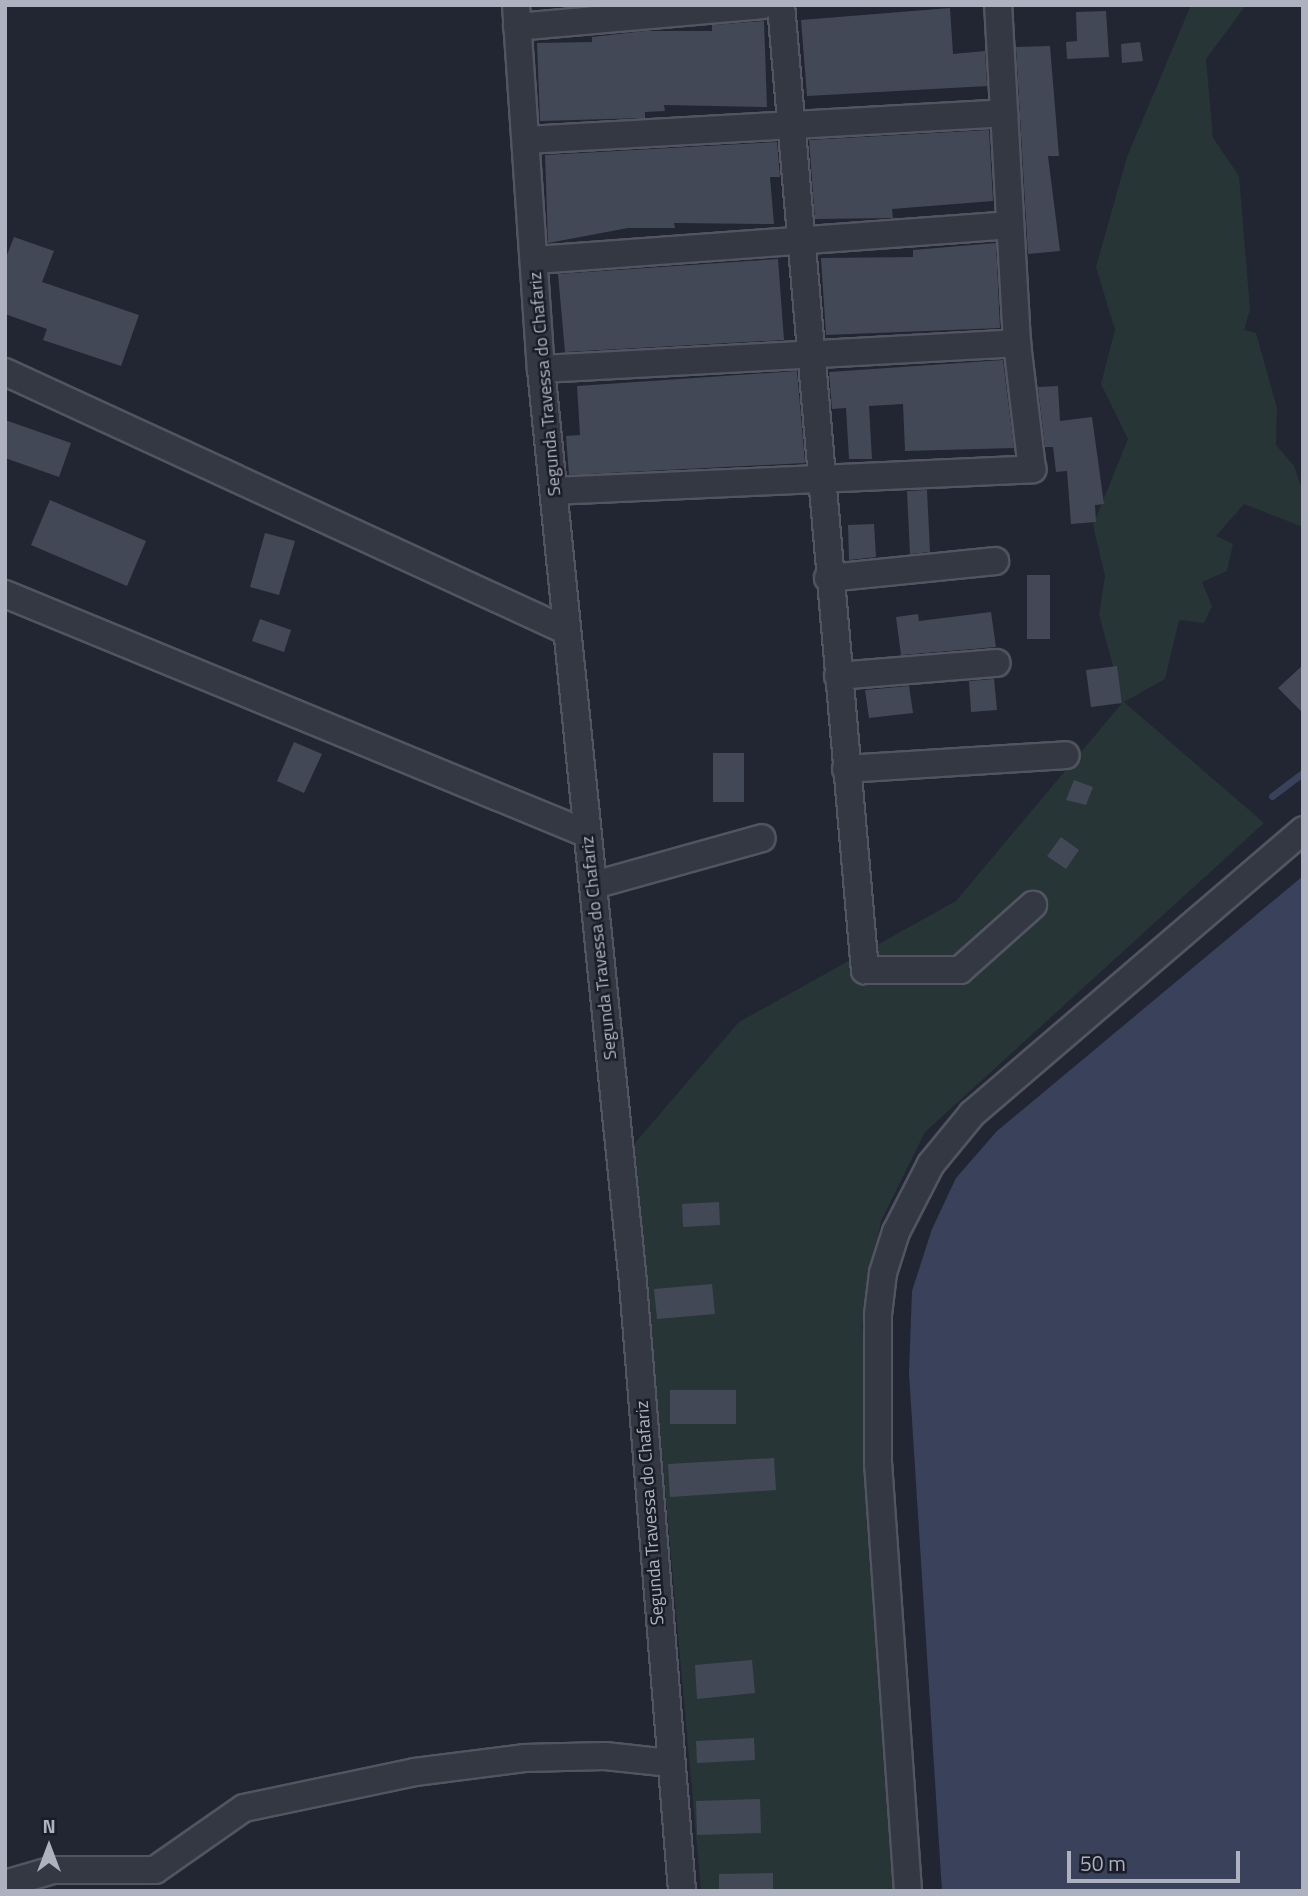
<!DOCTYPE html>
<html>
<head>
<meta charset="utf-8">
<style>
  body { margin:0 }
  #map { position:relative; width:1308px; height:1896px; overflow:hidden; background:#212632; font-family:"Titillium Web",sans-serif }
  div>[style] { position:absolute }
  .green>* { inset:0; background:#273537 }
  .water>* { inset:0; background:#39425a }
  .stream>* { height:7px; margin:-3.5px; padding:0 3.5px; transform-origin:3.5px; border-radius:3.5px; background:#39425a }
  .building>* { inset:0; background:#434856 }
  .roads { filter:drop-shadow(2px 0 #525561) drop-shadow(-2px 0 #525561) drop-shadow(0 2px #525561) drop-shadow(0 -2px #525561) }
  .minor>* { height:26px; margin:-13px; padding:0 13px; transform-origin:13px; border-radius:13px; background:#343843 }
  span { translate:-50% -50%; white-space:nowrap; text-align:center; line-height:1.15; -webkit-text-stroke:5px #1a1d27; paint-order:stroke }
  .street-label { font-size:18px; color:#aeb2c0 }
  .frame { position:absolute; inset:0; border:7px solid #aeb2c0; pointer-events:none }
  .north { position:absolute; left:14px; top:1812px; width:70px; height:70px; -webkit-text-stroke:5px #1a1d27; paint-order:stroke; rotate:0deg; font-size:19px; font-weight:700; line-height:28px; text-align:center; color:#aeb2c0 }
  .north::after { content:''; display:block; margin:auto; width:24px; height:32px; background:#aeb2c0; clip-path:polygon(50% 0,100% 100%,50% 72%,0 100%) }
  .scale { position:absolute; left:1067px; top:1851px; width:173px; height:32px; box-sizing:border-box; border:4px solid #aeb2c0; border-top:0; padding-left:9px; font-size:21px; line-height:24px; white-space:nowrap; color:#aeb2c0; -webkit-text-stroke:5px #1a1d27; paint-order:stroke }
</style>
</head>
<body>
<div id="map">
  <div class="green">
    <i style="clip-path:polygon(1191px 5px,1246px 5px,1206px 59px,1213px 138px,1239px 176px,1250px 309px,1244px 330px,1256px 333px,1277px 408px,1276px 445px,1294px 466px,1303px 492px,1303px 527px,1244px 504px,1216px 536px,1233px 544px,1227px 571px,1202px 582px,1212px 606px,1204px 623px,1179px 620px,1165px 679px,1124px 702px,1264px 823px,925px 1132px,881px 1221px,862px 1326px,910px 1891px,701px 1891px,634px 1144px,739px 1022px,956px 901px,1123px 702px,1099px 615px,1105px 576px,1093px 525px,1128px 439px,1101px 384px,1115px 330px,1096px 267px,1127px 157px)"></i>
  </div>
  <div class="water">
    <i style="clip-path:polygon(1303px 876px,1303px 1891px,942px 1891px,909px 1373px,912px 1291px,932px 1229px,956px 1178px,997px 1131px)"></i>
  </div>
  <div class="stream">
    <i style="left:1272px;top:796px;width:39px;rotate:-37deg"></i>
  </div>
  <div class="building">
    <i style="clip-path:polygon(950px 8px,953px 54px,985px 51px,987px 86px,807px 96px,801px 20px)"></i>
    <i style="clip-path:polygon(1106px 11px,1109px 57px,1067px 59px,1066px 42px,1077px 41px,1076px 12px)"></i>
    <i style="clip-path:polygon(764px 21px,767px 107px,664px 105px,665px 111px,645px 112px,645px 118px,540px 121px,537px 43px,592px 42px,592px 37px,645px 31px,712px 31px,712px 25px)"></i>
    <i style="clip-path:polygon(1140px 42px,1143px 61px,1122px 63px,1121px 44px)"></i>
    <i style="clip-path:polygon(1050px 46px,1059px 156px,1048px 156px,1060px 251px,1028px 254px,1016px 47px)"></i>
    <i style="clip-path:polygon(989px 130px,993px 201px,892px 209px,893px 218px,815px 219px,809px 140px)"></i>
    <i style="clip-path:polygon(777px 142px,780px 177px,770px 177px,774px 224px,674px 223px,675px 228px,628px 228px,548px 243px,545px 155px)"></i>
    <i style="clip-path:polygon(14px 237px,54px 251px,42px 282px,139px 315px,121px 366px,43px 340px,47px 329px,5px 314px,5px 260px)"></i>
    <i style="clip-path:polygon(996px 243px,1000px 328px,826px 335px,821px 258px,913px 257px,913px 250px)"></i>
    <i style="clip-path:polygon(778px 259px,784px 340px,565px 352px,558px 274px)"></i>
    <i style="clip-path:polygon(1003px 360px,1014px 448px,905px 451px,903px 404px,869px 406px,872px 459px,849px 459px,846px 408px,832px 409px,829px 372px)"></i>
    <i style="clip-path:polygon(797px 371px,805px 463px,569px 475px,566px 436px,580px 435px,577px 386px)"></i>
    <i style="clip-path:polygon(1058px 386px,1060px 421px,1092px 417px,1104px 504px,1095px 505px,1096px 522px,1071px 524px,1067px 471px,1056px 472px,1053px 447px,1045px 447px,1038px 387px)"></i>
    <i style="clip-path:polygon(5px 420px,71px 443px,59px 477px,5px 458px)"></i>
    <i style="clip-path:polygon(927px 490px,930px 552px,910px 554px,907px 491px)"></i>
    <i style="clip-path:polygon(50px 500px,146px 541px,127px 586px,31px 545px)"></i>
    <i style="clip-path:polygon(874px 524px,876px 557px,849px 560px,848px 525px)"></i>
    <i style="clip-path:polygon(265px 533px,295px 541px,279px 595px,250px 587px)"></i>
    <i style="clip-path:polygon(1027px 575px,1050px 575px,1050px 639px,1027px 639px)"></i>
    <i style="clip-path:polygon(991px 612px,996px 647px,901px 655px,896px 617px,918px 614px,919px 621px)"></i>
    <i style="clip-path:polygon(260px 619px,291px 630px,284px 652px,252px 641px)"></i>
    <i style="clip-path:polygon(1303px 665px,1303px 713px,1278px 688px)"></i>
    <i style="clip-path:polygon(1117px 666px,1122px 703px,1091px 707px,1086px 670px)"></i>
    <i style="clip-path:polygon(994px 679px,997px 710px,971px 712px,969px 681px)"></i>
    <i style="clip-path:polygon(909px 686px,913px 713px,869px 718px,865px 690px)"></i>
    <i style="clip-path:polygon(294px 742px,322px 754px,304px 793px,277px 781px)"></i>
    <i style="clip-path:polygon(713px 753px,744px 753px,744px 802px,713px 802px)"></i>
    <i style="clip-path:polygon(1074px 780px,1093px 787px,1086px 805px,1066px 800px)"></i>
    <i style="clip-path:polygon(1061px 837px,1079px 850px,1066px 869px,1047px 856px)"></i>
    <i style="clip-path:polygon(719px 1202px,720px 1225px,683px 1227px,682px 1204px)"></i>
    <i style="clip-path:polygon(712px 1284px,715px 1314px,657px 1319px,654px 1289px)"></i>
    <i style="clip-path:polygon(670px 1390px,736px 1390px,736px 1424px,670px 1424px)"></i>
    <i style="clip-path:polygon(774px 1458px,776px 1490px,670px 1497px,668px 1464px)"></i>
    <i style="clip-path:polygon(752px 1660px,755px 1693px,697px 1699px,695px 1665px)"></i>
    <i style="clip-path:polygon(754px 1738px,755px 1760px,697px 1763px,696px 1741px)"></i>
    <i style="clip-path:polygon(760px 1799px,761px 1833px,697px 1835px,696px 1801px)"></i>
    <i style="clip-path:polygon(773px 1873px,773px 1891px,719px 1891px,719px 1874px)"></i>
  </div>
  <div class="roads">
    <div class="minor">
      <i style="left:516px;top:5px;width:365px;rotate:86.1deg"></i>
      <i style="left:541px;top:369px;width:919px;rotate:84.25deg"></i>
      <i style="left:633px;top:1283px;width:610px;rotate:85.39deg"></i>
      <i style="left:781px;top:5px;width:969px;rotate:85.03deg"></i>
      <i style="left:865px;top:970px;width:95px"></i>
      <i style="left:960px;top:970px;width:98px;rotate:-41.7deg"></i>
      <i style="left:517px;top:27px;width:246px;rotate:-5.1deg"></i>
      <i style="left:526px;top:140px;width:479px;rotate:-3.2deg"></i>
      <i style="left:535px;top:260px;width:476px;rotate:-4.2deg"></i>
      <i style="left:541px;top:369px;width:477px;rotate:-3.1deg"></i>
      <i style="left:5px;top:372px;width:617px;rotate:24.74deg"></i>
      <i style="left:554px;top:491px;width:479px;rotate:-2.6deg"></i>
      <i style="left:1032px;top:469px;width:127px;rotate:-96.8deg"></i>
      <i style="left:1017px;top:343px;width:339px;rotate:-93.2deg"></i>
      <i style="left:828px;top:578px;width:168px;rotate:-5.8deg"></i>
      <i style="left:5px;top:594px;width:630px;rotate:22.38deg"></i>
      <i style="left:838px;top:676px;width:159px;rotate:-4.7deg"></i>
      <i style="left:846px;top:769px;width:220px;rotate:-3.6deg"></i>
      <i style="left:594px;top:885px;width:174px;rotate:-15.6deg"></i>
      <i style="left:5px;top:1884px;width:50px;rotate:-16.3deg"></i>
      <i style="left:53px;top:1870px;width:102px"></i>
      <i style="left:155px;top:1870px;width:108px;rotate:-34.9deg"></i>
      <i style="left:244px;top:1808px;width:175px;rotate:-11.9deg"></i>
      <i style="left:415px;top:1772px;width:110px;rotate:-7.3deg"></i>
      <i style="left:524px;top:1758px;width:81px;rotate:-1.4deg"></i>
      <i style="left:605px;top:1756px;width:64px;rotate:6.2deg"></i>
      <i style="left:908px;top:1891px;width:428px;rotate:-94deg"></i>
      <i style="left:878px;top:1464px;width:149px;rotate:-90deg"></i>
      <i style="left:878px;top:1315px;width:42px;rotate:-83.2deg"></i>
      <i style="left:883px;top:1273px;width:43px;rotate:-72.4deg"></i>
      <i style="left:896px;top:1232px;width:76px;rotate:-62.8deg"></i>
      <i style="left:931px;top:1164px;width:65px;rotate:-50.6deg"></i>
      <i style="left:972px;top:1114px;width:436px;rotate:-40.6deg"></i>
    </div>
  </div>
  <div class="street-label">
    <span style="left:545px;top:384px;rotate:-95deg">Segunda Travessa do Chafariz</span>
    <span style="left:599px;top:948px;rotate:-96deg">Segunda Travessa do Chafariz</span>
    <span style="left:650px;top:1513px;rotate:-94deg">Segunda Travessa do Chafariz</span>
  </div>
  <div class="frame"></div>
  <div class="north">N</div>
  <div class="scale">50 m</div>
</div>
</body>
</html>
